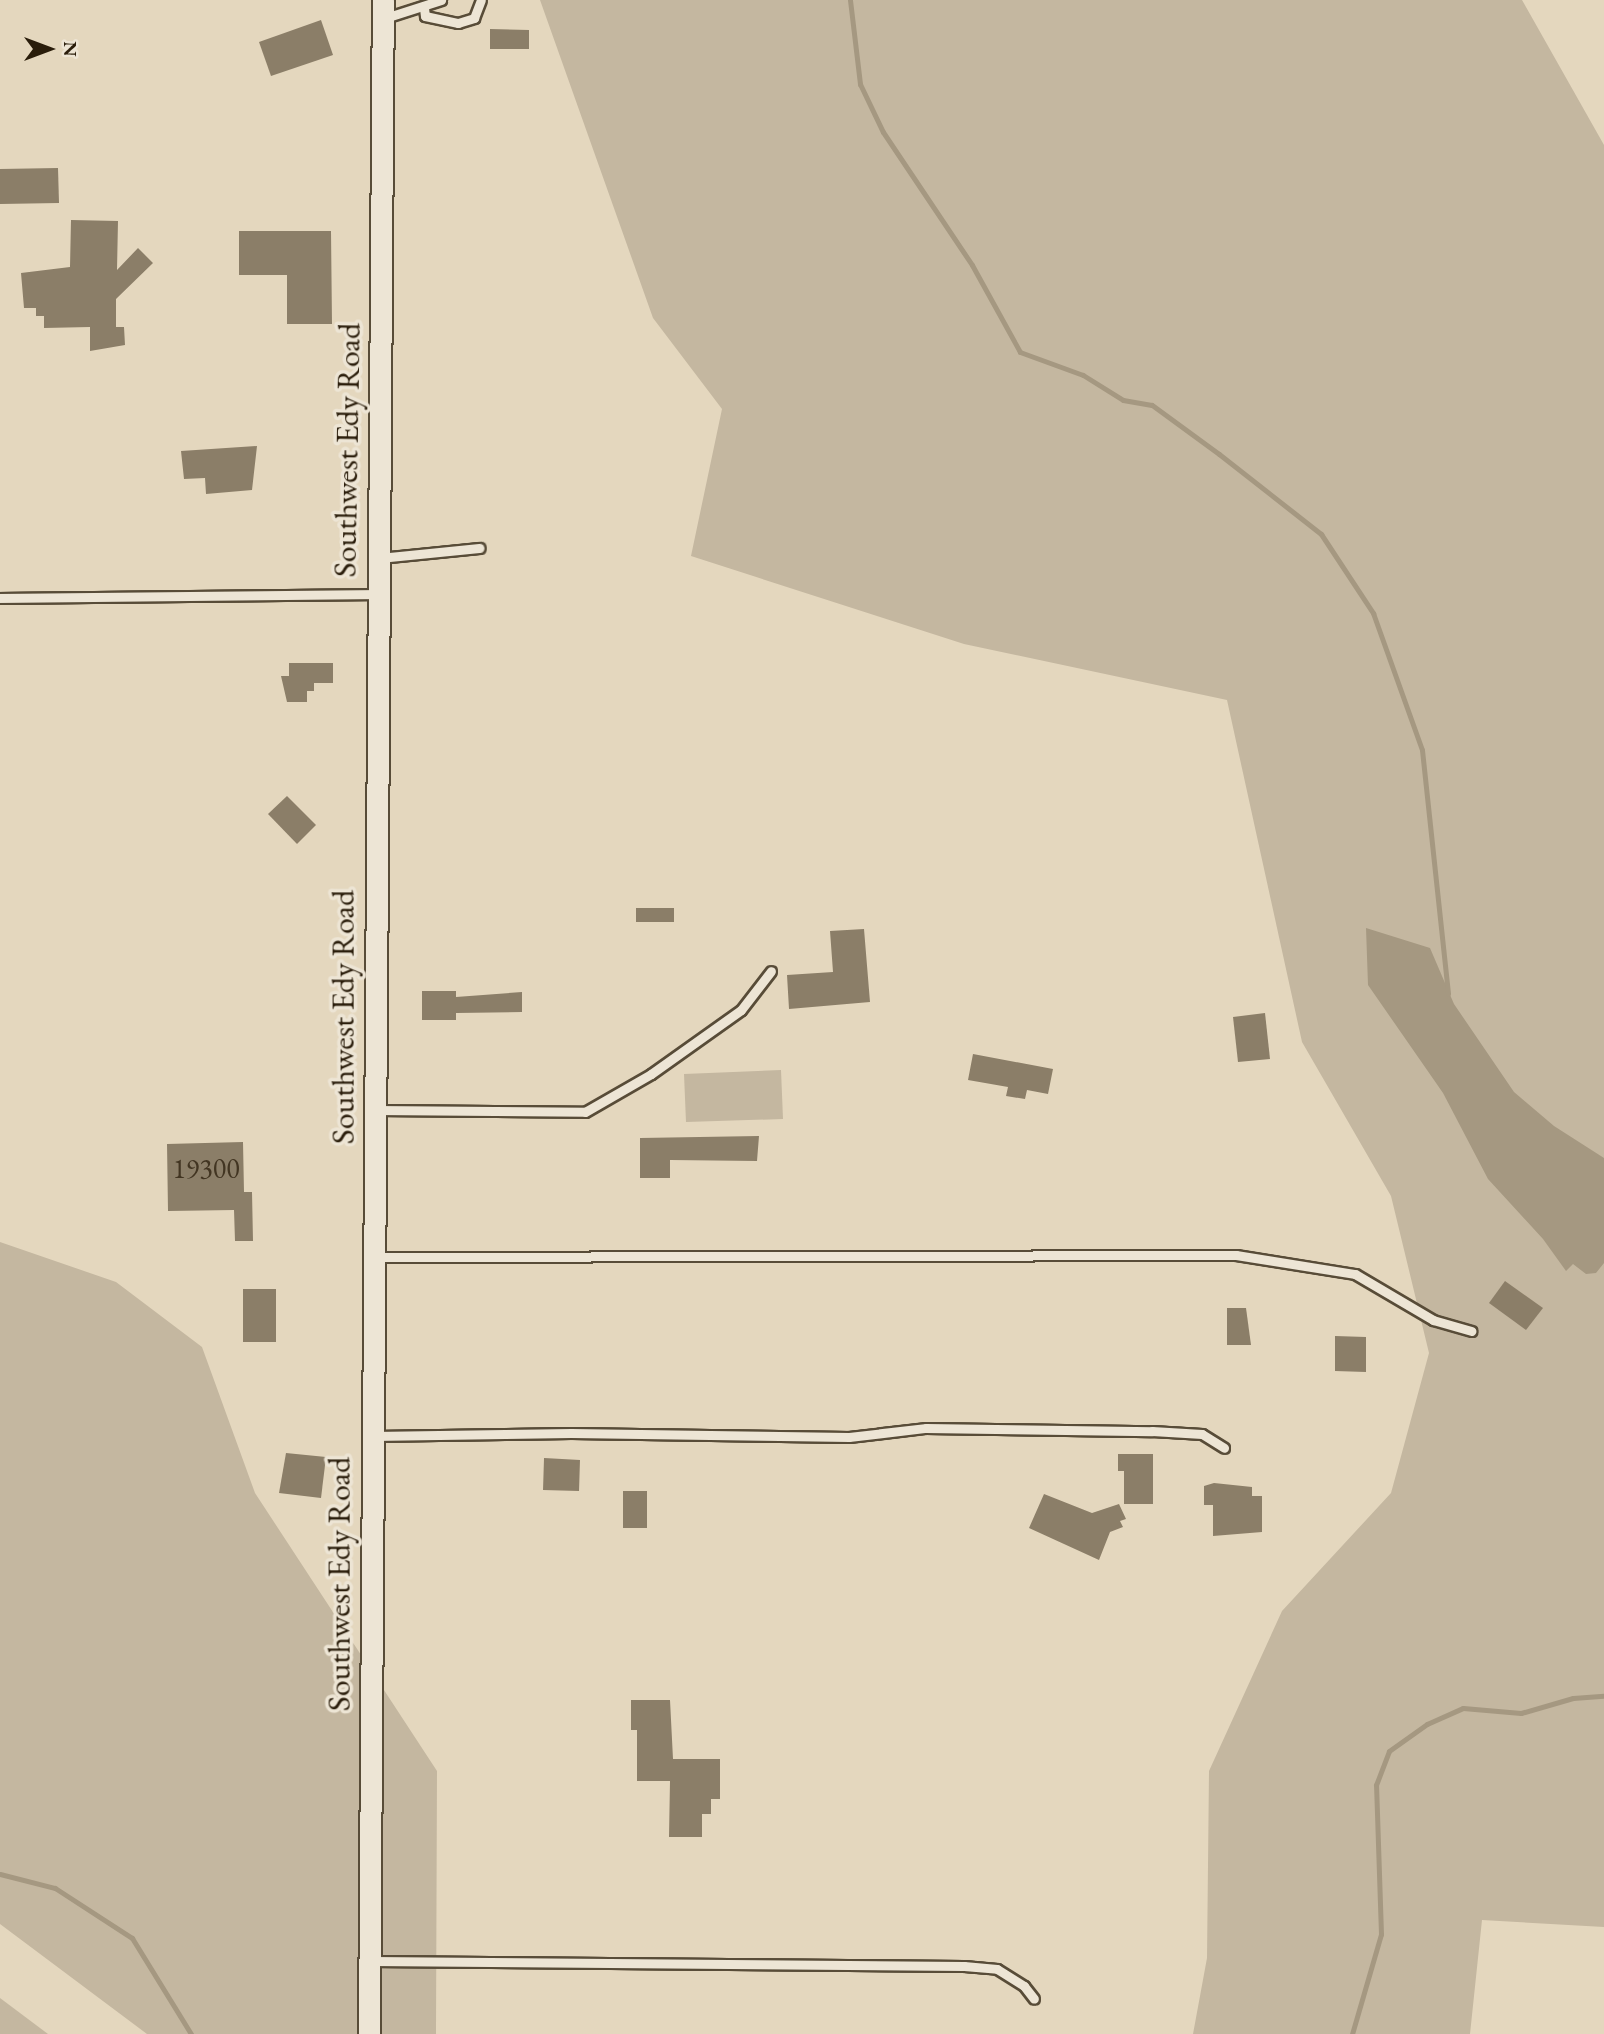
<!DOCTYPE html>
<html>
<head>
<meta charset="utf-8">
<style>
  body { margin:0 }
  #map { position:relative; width:1604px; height:2034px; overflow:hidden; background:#e4d7be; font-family:"EB Garamond",serif }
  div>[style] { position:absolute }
  .green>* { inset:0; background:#c4b7a0 }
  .water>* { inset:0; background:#a59881 }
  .stream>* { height:5px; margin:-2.5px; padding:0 2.5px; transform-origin:2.5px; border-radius:2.5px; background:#a59881 }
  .building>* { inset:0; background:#8b7e68 }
  .roads { filter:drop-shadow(2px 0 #584c38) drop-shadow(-2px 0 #584c38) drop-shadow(0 2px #584c38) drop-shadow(0 -2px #584c38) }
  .service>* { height:9px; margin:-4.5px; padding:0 4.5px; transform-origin:4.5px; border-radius:4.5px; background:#ede5d5 }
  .tertiary>* { height:21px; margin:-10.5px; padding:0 10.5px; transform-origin:10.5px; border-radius:10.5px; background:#ede5d5 }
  span { translate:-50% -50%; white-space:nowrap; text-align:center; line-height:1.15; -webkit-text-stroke:7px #ede5d5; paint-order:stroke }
  .number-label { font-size:28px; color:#423522 }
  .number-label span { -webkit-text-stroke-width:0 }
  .street-label { font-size:32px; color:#2a1d0b }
  .north { position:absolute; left:14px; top:14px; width:70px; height:70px; -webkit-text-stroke:5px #ede5d5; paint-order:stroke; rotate:90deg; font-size:19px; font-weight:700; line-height:28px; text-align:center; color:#2a1d0b }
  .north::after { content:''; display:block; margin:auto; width:24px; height:32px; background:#2a1d0b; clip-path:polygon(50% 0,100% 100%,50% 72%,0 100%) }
</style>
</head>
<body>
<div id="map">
  <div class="green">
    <i style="clip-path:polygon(540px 0,1522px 0,1604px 145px,1604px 1927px,1482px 1920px,1470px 2034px,1193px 2034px,1207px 1958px,1209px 1771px,1282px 1611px,1391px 1493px,1429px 1353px,1391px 1196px,1302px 1042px,1227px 700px,964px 644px,691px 556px,722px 409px,653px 318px)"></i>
    <i style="clip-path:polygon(781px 1070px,783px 1119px,686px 1122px,684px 1074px)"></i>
    <i style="clip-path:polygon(0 1242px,116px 1282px,202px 1347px,255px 1493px,437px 1771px,436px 2034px,147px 2034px,0 1924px)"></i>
    <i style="clip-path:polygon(0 1998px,48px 2034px,0 2034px)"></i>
  </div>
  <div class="water">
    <i style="clip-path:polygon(1366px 928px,1430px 948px,1454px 1004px,1514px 1092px,1554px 1126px,1604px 1158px,1604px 1263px,1596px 1273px,1586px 1274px,1573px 1264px,1566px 1271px,1543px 1239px,1488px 1179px,1443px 1093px,1368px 985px)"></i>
  </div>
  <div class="stream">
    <i style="left:850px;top:0;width:85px;rotate:83.2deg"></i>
    <i style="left:860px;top:84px;width:53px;rotate:64.4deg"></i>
    <i style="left:883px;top:132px;width:160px;rotate:56.2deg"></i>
    <i style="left:972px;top:265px;width:99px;rotate:61.1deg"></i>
    <i style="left:1020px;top:352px;width:67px;rotate:20.1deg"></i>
    <i style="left:1083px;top:375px;width:47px;rotate:32deg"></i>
    <i style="left:1123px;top:400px;width:29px;rotate:10deg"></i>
    <i style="left:1152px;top:405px;width:83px;rotate:36.2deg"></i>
    <i style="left:1219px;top:454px;width:130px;rotate:38.1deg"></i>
    <i style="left:1321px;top:534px;width:95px;rotate:56.6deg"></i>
    <i style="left:1373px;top:613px;width:145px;rotate:70.3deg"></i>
    <i style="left:1422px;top:750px;width:245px;rotate:83.9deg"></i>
    <i style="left:0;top:1874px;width:57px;rotate:14.3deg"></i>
    <i style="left:55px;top:1888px;width:92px;rotate:33deg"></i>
    <i style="left:132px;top:1938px;width:113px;rotate:58.4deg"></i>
    <i style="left:1352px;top:2034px;width:104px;rotate:-73.8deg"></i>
    <i style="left:1381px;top:1934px;width:149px;rotate:-91.9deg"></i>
    <i style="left:1376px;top:1785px;width:36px;rotate:-69deg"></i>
    <i style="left:1389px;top:1751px;width:47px;rotate:-35.4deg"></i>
    <i style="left:1427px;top:1724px;width:39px;rotate:-24deg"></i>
    <i style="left:1463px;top:1708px;width:58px;rotate:4.9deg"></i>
    <i style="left:1521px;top:1713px;width:54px;rotate:-16.1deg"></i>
    <i style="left:1573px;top:1698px;width:31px;rotate:-4deg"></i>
  </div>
  <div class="building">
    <i style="clip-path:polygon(321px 20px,333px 55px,271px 76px,259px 42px)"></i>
    <i style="clip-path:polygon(490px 29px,529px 30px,529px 49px,490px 49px)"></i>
    <i style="clip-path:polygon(58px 168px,59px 203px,0 204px,0 169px)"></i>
    <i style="clip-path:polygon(71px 220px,118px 221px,117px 270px,138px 248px,153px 263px,116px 299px,116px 327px,124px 327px,125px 345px,90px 351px,90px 327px,44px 328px,44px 316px,36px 316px,36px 308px,24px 308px,21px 273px,70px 267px)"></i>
    <i style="clip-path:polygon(239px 231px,331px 231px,332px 324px,287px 324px,287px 275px,239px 275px)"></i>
    <i style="clip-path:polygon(257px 446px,252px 490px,206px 494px,205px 478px,184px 479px,181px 451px)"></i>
    <i style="clip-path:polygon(289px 663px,333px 663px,333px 683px,314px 683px,314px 691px,307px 691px,307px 702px,287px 702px,281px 676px,289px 676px)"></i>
    <i style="clip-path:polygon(287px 796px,316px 825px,297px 844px,268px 814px)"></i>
    <i style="clip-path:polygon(636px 908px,674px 908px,674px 922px,636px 922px)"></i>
    <i style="clip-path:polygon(864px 929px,870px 1002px,789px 1009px,787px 975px,833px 972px,830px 931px)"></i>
    <i style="clip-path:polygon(422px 991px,456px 991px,456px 997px,522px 992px,522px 1012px,456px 1013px,456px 1020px,422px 1020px)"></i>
    <i style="clip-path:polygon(1265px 1013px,1270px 1059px,1238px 1062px,1233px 1017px)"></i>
    <i style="clip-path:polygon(973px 1054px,1053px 1069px,1048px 1094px,1027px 1090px,1025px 1099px,1006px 1096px,1008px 1087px,968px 1080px)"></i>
    <i style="clip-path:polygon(759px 1136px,757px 1161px,670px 1160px,670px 1178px,640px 1178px,640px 1138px)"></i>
    <i style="clip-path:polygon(243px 1142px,244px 1192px,252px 1192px,253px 1241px,235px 1241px,234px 1210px,168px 1211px,167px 1144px)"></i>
    <i style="clip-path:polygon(1505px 1281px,1543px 1308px,1526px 1330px,1489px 1303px)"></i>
    <i style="clip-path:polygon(243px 1289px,276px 1289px,276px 1342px,243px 1342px)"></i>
    <i style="clip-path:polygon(1227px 1308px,1246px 1308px,1251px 1345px,1227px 1345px)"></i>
    <i style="clip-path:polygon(1335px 1336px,1366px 1337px,1366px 1372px,1335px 1371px)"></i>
    <i style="clip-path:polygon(286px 1453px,326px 1457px,321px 1498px,279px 1493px)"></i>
    <i style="clip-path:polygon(1118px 1454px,1153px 1454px,1153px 1504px,1124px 1504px,1124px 1471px,1118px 1471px)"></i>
    <i style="clip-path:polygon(544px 1458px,580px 1460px,579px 1491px,543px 1490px)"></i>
    <i style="clip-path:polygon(1214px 1483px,1252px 1487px,1252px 1496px,1262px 1496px,1262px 1532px,1213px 1536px,1213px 1505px,1204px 1505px,1204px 1486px)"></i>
    <i style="clip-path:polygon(623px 1491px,647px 1491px,647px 1528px,623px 1528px)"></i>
    <i style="clip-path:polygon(1044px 1494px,1092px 1513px,1119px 1504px,1126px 1519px,1120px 1521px,1123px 1527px,1110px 1532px,1099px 1560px,1029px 1528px)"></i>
    <i style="clip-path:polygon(631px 1700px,670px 1700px,673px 1759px,720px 1759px,720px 1799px,711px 1799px,711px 1814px,702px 1814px,702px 1837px,669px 1837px,670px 1781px,637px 1781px,637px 1730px,631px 1730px)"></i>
  </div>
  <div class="roads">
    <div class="service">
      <i style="left:424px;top:8px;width:8px;rotate:83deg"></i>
      <i style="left:425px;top:16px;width:34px;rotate:12deg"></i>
      <i style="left:458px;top:23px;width:17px;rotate:-17deg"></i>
      <i style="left:474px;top:18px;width:19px;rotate:-69deg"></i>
      <i style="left:385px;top:18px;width:59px;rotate:-17.8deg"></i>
      <i style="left:379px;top:558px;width:101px;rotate:-5.7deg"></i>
      <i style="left:0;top:598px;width:377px;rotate:-0.6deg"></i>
      <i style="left:375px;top:1110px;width:210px;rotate:0.5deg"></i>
      <i style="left:585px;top:1112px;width:76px;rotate:-29.9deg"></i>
      <i style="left:651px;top:1074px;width:110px;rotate:-35.4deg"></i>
      <i style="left:741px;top:1010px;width:49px;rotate:-52.4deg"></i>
      <i style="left:374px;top:1257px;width:862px;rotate:-0.13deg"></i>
      <i style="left:1236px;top:1255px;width:121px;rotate:9.1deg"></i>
      <i style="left:1355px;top:1274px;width:91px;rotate:30.5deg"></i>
      <i style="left:1433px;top:1320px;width:40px;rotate:16deg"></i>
      <i style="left:373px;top:1436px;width:198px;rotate:-0.9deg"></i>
      <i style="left:571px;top:1433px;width:278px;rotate:0.8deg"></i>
      <i style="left:849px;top:1437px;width:78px;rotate:-6.7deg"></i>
      <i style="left:926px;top:1428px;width:226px;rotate:0.8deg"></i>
      <i style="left:1152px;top:1431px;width:50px;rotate:3.4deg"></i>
      <i style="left:1202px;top:1434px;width:26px;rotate:32deg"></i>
      <i style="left:371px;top:1961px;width:593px;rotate:0.48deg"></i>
      <i style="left:964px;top:1966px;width:33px;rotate:5deg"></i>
      <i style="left:997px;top:1969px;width:32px;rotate:32deg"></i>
      <i style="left:1024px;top:1986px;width:16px;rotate:52deg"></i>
    </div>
    <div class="tertiary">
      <i style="left:369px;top:2034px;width:2034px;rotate:-89.61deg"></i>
    </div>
  </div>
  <div class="number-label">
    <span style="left:206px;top:1168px">19300</span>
  </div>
  <div class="street-label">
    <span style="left:347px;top:450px;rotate:-89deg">Southwest Edy Road</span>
    <span style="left:343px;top:1017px;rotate:-90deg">Southwest Edy Road</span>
    <span style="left:339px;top:1584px;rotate:-90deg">Southwest Edy Road</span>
  </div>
  <div class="north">N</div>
</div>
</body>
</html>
